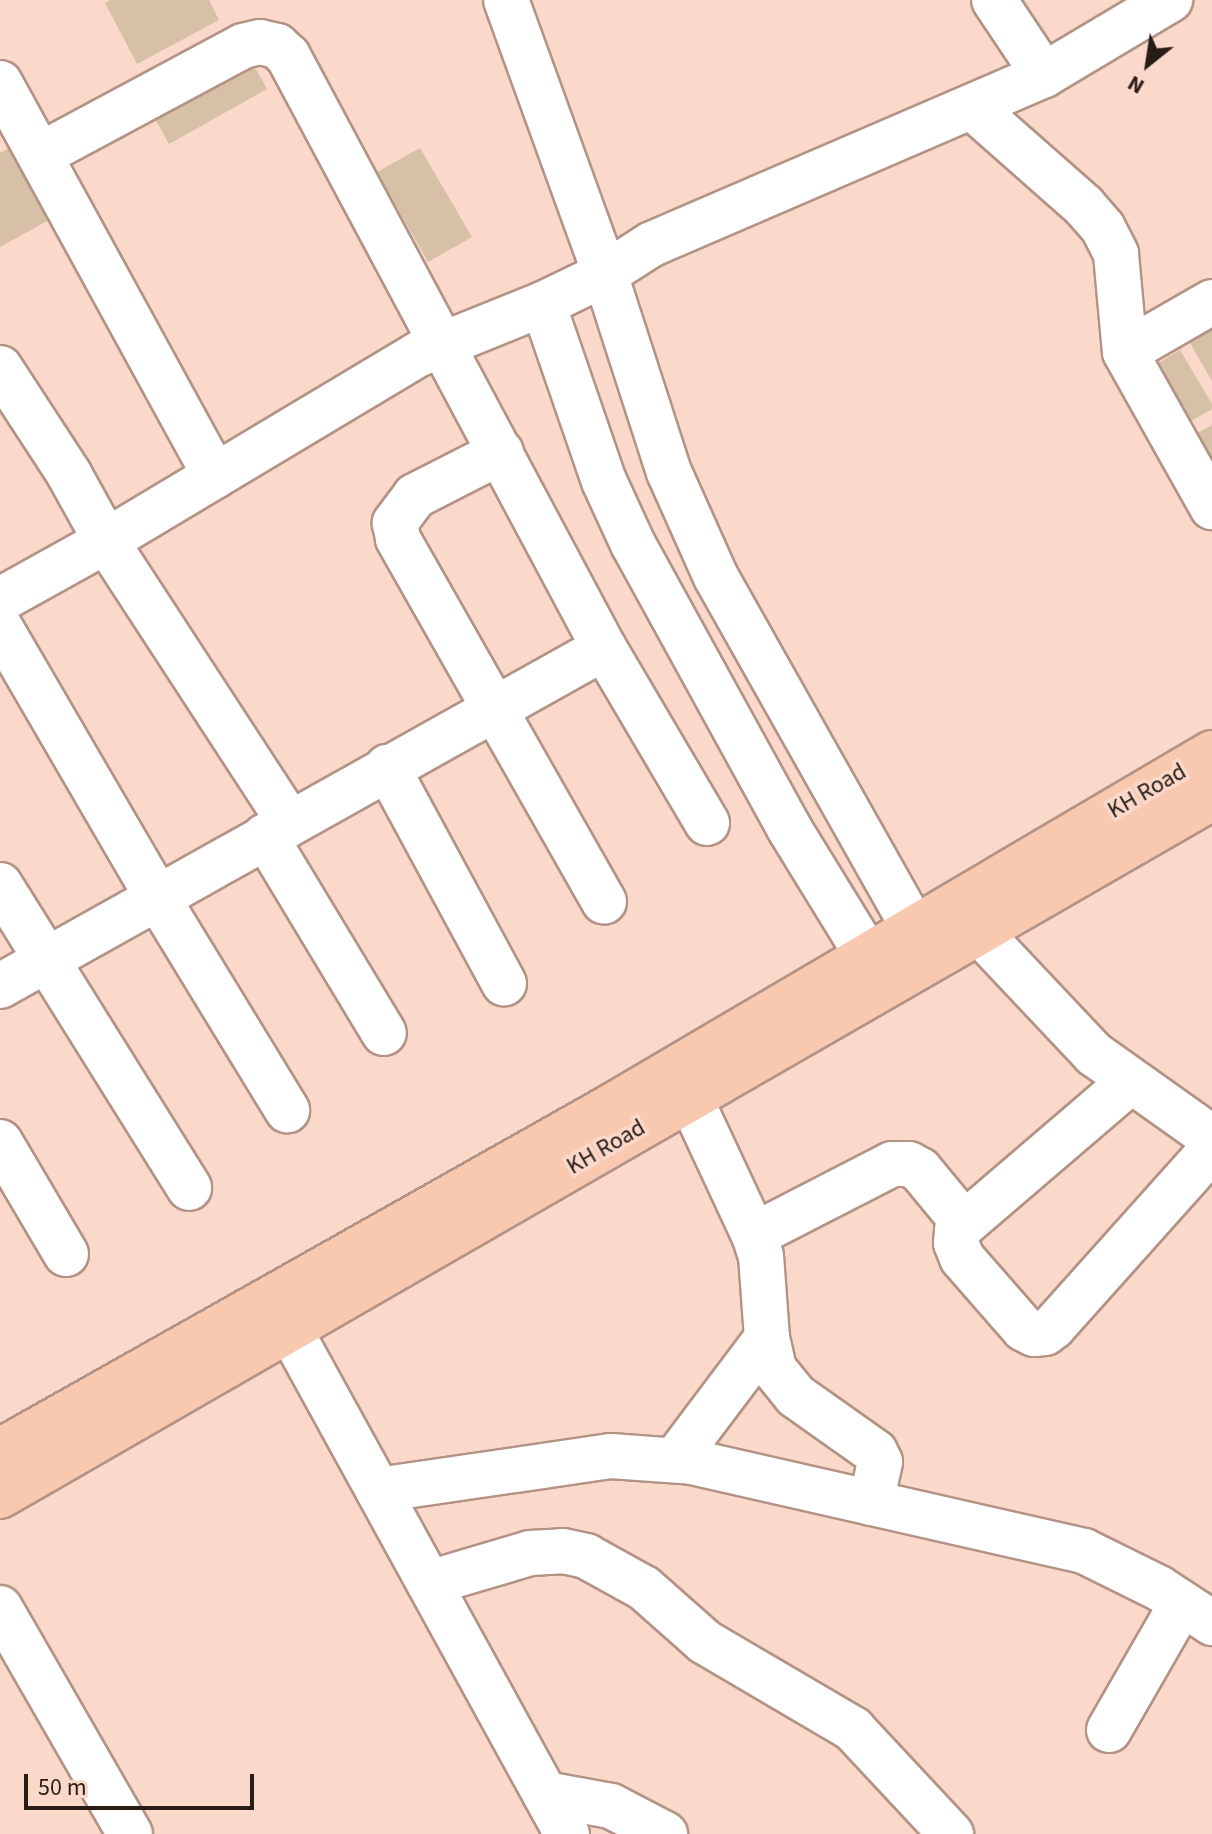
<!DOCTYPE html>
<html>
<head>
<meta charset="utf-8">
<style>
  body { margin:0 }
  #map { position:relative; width:1212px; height:1834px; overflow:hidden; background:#fad8ca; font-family:"Source Sans 3",sans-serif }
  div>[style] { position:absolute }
  .building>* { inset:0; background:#d6c0a6 }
  .roads { filter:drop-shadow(2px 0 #b39385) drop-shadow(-2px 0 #b39385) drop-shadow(0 2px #b39385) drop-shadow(0 -2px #b39385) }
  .minor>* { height:44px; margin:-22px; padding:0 22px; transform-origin:22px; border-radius:22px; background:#fff }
  .major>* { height:44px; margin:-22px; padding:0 22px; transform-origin:22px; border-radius:22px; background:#f8c8af }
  span { translate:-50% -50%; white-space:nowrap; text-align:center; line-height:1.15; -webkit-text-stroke:7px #fad8ca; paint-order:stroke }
  .street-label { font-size:24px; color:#281c17 }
  .north { position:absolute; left:1108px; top:24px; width:80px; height:80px; -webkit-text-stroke:6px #fad8ca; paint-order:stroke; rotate:210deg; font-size:22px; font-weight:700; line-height:32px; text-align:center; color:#281c17 }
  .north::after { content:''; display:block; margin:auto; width:28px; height:36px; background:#281c17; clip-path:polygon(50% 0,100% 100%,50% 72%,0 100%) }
  .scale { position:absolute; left:24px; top:1774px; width:230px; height:36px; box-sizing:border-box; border:4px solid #281c17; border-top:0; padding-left:10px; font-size:24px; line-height:28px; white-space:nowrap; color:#281c17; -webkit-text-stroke:6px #fad8ca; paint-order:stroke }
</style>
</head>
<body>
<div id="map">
  <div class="building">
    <i style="clip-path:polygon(110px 0,209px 0,219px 20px,137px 64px,105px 3px)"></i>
    <i style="clip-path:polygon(246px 52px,267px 89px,169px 144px,149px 108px)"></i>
    <i style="clip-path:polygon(20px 142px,60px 214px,0 247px,0 153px)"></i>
    <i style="clip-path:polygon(420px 148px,472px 237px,428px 262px,377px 172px)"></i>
    <i style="clip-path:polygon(1212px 330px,1212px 381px,1190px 343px)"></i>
    <i style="clip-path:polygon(1180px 350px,1212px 404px,1212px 409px,1184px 425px,1150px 368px)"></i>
    <i style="clip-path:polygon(1212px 425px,1212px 476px,1190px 437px)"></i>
  </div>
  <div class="roads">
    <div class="minor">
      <i style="left:506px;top:0;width:291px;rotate:70.1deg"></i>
      <i style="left:605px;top:274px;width:208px;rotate:72.1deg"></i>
      <i style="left:669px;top:472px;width:115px;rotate:65.9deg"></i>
      <i style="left:716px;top:577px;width:402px;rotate:60.6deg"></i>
      <i style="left:994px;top:0;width:90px;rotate:56.3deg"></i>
      <i style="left:0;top:83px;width:448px;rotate:61.3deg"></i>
      <i style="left:973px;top:108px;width:148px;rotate:41.4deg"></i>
      <i style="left:1084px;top:206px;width:29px;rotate:49deg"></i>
      <i style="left:1103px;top:228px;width:29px;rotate:63deg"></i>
      <i style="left:1116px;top:254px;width:98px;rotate:84.8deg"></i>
      <i style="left:1212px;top:302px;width:100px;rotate:150.1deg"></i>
      <i style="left:1125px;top:352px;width:178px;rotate:60.7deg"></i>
      <i style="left:543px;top:304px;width:187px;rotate:71deg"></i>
      <i style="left:604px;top:481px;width:69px;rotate:65.3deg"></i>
      <i style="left:633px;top:544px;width:324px;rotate:61.2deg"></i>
      <i style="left:789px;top:828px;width:149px;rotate:58.4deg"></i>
      <i style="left:0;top:368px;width:126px;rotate:56.9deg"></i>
      <i style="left:69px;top:474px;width:77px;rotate:61.1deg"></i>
      <i style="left:106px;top:541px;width:335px;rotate:56.9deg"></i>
      <i style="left:501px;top:452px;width:97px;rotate:152.9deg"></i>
      <i style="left:415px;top:496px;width:34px;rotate:127deg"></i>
      <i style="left:395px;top:523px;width:16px;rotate:79deg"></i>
      <i style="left:398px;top:539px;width:417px;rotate:60.4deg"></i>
      <i style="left:0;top:600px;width:121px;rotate:-29.1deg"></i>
      <i style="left:106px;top:541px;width:365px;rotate:-30.9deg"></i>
      <i style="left:419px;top:354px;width:134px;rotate:-22deg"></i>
      <i style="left:543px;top:304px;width:69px;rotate:-25.8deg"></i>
      <i style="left:605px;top:274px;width:56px;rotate:-32.6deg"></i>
      <i style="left:652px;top:244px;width:427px;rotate:-23.3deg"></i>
      <i style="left:1044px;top:75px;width:147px;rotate:-30.8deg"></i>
      <i style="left:0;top:627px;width:312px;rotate:59.8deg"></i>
      <i style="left:157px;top:897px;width:250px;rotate:58.6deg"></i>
      <i style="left:604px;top:648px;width:203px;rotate:59.5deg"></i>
      <i style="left:387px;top:767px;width:246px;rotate:61.6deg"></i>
      <i style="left:265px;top:836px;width:230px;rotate:58.9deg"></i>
      <i style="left:0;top:885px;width:357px;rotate:58deg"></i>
      <i style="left:979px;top:932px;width:168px;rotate:46.7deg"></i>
      <i style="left:1094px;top:1054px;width:145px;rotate:35.4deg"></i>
      <i style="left:0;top:986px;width:692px;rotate:-29.23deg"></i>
      <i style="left:604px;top:648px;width:671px;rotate:-118.09deg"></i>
      <i style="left:288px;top:56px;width:15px;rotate:-138deg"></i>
      <i style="left:277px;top:46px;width:17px;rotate:-167deg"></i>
      <i style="left:260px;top:42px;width:17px;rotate:167deg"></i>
      <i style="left:243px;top:46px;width:230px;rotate:151.8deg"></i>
      <i style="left:1131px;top:1081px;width:229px;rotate:139.4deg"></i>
      <i style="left:957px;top:1230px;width:13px;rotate:94deg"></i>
      <i style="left:956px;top:1243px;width:16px;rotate:68deg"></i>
      <i style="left:962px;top:1258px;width:94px;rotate:48.9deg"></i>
      <i style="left:1024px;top:1329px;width:11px;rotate:27deg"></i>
      <i style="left:1034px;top:1334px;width:11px;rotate:-5deg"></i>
      <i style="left:1045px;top:1333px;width:10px;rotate:-37deg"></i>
      <i style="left:1053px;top:1327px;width:239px;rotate:-48.2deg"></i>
      <i style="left:690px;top:1098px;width:151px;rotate:65deg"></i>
      <i style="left:754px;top:1235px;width:22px;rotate:72deg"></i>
      <i style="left:761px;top:1256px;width:82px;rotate:85.8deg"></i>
      <i style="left:767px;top:1338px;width:32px;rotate:77deg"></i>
      <i style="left:774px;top:1369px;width:35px;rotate:51deg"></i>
      <i style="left:796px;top:1396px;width:97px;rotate:35.3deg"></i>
      <i style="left:875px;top:1452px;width:11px;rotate:63deg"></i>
      <i style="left:880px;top:1462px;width:42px;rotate:102.4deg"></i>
      <i style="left:0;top:1142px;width:130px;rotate:59.5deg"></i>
      <i style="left:754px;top:1235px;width:155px;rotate:-27.2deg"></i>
      <i style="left:892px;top:1164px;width:17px"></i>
      <i style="left:909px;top:1164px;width:13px;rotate:29deg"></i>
      <i style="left:920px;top:1170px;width:67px;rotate:50.4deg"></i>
      <i style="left:290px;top:1330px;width:575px;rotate:61.21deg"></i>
      <i style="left:675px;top:1460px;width:153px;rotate:-53deg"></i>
      <i style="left:378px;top:1490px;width:235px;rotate:-8.3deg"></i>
      <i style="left:611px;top:1456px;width:81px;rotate:4.2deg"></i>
      <i style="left:692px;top:1462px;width:402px;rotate:12.8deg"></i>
      <i style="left:1084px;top:1551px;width:84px;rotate:26.3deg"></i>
      <i style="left:1159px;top:1588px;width:64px;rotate:33.4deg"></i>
      <i style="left:429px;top:1583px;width:105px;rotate:-16.5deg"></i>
      <i style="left:530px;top:1553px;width:33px;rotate:-3deg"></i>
      <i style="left:563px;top:1551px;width:24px;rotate:12deg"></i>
      <i style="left:586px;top:1556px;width:66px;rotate:28.9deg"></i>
      <i style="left:644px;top:1588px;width:81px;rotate:41.5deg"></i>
      <i style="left:705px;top:1642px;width:172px;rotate:30.4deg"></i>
      <i style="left:853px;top:1729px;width:144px;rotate:47deg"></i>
      <i style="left:0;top:1608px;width:261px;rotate:60.1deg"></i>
      <i style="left:1109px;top:1730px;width:146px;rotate:-60.1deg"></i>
      <i style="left:545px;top:1794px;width:67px;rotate:10.3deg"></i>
      <i style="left:611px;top:1806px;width:61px;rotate:27.4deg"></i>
    </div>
    <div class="major">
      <i style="left:0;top:1451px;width:697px;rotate:-29.4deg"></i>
      <i style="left:607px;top:1109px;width:702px;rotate:-30.47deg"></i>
      <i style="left:0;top:1496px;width:1399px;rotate:-29.94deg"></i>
    </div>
  </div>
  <div class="street-label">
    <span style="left:1147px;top:791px;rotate:-30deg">KH Road</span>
    <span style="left:606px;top:1147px;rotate:-30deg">KH Road</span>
  </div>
  <div class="north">N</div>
  <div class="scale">50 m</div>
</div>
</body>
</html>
